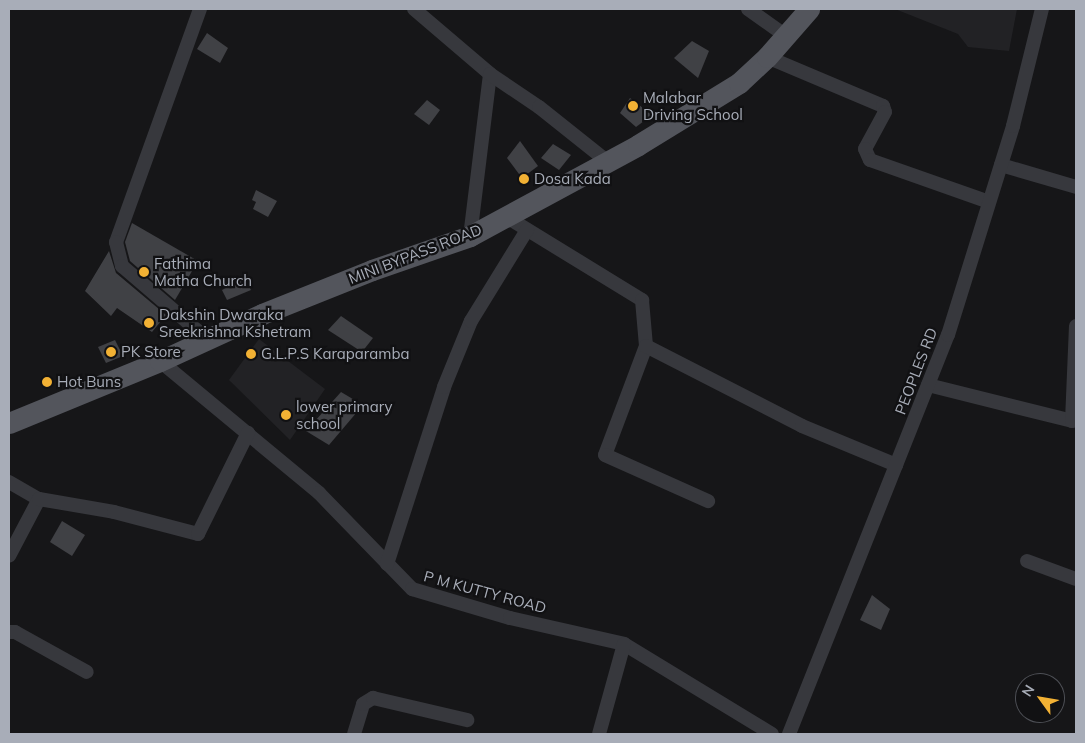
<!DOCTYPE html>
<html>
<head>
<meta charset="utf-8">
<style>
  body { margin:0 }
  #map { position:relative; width:1085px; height:743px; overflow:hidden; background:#161618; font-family:Mulish,sans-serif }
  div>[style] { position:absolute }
  .built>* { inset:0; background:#222225 }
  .building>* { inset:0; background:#404145 }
  .street>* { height:14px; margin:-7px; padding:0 7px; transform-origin:7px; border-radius:7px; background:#37383d }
  .primary>* { height:21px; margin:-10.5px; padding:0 10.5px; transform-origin:10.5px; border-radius:10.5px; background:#53555c }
  .dots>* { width:14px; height:14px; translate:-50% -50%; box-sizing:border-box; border:2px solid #111113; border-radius:50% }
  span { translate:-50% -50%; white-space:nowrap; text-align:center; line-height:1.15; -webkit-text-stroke:4.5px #111113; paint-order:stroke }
  .poi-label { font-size:15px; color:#a8adb8 }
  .left { translate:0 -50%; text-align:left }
  .street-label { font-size:15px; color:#a8adb8 }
  .frame { position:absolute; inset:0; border:10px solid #a8adb8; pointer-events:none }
  .north { position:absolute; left:1015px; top:673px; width:50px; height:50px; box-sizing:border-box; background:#111113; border:1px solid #4d4f55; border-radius:50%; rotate:302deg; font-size:14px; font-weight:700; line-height:20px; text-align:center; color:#a8adb8 }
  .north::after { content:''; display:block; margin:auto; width:18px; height:22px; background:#f2b134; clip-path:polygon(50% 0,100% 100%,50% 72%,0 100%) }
</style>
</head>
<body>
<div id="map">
  <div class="built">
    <i style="clip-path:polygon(895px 9px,1017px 9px,1009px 51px,968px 47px,958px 34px)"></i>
    <i style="clip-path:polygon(259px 339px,325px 389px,290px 440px,229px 380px)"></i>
  </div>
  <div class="building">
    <i style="clip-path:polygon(207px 33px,228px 48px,220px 63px,197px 49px)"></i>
    <i style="clip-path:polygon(692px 41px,709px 51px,698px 78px,674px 58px)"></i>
    <i style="clip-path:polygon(630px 98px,652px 115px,636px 127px,620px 113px)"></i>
    <i style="clip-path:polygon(427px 100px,440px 110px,429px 125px,414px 114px)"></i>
    <i style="clip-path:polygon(520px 141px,538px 166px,522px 178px,507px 158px)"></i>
    <i style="clip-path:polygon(553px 144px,571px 155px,559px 170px,541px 158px)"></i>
    <i style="clip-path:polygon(256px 190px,277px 201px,268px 217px,253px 209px,256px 202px,252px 200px)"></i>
    <i style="clip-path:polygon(132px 223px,198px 261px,175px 300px,130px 261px,125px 242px)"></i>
    <i style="clip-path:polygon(109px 251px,116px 273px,166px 315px,152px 332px,117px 308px,111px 316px,85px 291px)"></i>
    <i style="clip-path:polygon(245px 278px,251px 290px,227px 300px,222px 290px)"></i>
    <i style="clip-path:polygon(341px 316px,373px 338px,362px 352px,328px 330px)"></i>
    <i style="clip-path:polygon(115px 340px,123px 356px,106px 363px,98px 347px)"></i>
    <i style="clip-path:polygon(341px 392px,363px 405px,329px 445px,306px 431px)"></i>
    <i style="clip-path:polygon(62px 521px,85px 535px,72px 556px,50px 542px)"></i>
    <i style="clip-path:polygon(872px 595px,890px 609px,881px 630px,860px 620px)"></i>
  </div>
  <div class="street">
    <i style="left:200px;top:9px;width:248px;rotate:109.8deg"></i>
    <i style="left:116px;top:242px;width:25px;rotate:76deg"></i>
    <i style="left:122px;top:266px;width:111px;rotate:40.6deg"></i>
    <i style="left:414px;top:9px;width:100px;rotate:40.5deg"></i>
    <i style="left:490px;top:74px;width:163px;rotate:97deg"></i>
    <i style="left:748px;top:9px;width:47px;rotate:35.4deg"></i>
    <i style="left:767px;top:57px;width:126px;rotate:22.9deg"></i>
    <i style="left:883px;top:106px;width:6px;rotate:72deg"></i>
    <i style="left:885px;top:112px;width:42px;rotate:118.4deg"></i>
    <i style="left:865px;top:149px;width:12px;rotate:66deg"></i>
    <i style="left:870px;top:160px;width:126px;rotate:19.4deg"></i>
    <i style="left:490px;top:74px;width:59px;rotate:34deg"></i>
    <i style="left:539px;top:107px;width:87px;rotate:38.5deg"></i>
    <i style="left:1001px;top:165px;width:78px;rotate:16.3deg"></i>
    <i style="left:505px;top:216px;width:161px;rotate:31.5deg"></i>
    <i style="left:642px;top:300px;width:46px;rotate:85deg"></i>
    <i style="left:646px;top:346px;width:116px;rotate:110.6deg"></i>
    <i style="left:605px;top:455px;width:113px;rotate:24.1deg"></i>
    <i style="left:646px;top:346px;width:175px;rotate:27.1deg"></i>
    <i style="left:802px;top:426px;width:102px;rotate:22.5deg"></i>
    <i style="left:160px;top:361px;width:207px;rotate:39.7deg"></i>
    <i style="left:319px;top:493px;width:134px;rotate:45.9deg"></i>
    <i style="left:412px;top:589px;width:102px;rotate:16.5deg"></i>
    <i style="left:510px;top:618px;width:117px;rotate:12.8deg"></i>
    <i style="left:624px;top:644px;width:173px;rotate:31.3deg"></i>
    <i style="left:928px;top:385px;width:148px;rotate:14deg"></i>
    <i style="left:1072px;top:421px;width:95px;rotate:-87.6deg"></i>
    <i style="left:9px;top:482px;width:34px;rotate:30deg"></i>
    <i style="left:39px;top:499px;width:64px;rotate:117.8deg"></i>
    <i style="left:39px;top:499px;width:76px;rotate:9.8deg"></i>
    <i style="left:114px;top:512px;width:87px;rotate:14.7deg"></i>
    <i style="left:198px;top:534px;width:113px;rotate:-63.7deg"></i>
    <i style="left:1027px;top:561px;width:52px;rotate:20.2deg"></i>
    <i style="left:387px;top:564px;width:186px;rotate:-72.1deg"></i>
    <i style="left:444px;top:387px;width:71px;rotate:-67.8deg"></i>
    <i style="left:471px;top:321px;width:107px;rotate:-58.4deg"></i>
    <i style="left:9px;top:632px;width:6px"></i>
    <i style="left:15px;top:632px;width:82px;rotate:29.1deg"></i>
    <i style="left:354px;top:734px;width:31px;rotate:-73deg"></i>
    <i style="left:363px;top:704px;width:12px;rotate:-31deg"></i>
    <i style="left:373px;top:698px;width:97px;rotate:13.2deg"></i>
    <i style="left:599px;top:734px;width:93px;rotate:-74.5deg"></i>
    <i style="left:789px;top:734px;width:430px;rotate:-68.3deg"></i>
    <i style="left:948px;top:335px;width:219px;rotate:-72.7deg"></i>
    <i style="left:1013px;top:126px;width:121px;rotate:-76.1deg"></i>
  </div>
  <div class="primary">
    <i style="left:9px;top:423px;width:163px;rotate:-22.3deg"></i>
    <i style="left:160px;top:361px;width:112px;rotate:-24.7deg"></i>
    <i style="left:262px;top:314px;width:118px;rotate:-21.8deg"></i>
    <i style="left:372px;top:270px;width:104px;rotate:-19.1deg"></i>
    <i style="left:470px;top:236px;width:191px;rotate:-28.4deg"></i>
    <i style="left:638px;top:145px;width:119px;rotate:-31.5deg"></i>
    <i style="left:739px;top:83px;width:38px;rotate:-43deg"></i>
    <i style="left:767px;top:57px;width:64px;rotate:-48.8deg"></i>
  </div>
  <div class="dots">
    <i style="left:633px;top:106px;background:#f2b134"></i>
    <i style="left:524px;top:179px;background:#f2b134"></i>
    <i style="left:144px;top:272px;background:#f2b134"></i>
    <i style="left:149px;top:323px;background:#f2b134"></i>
    <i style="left:111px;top:352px;background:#f2b134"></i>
    <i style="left:251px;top:354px;background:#f2b134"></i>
    <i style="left:47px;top:382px;background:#f2b134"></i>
    <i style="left:286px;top:415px;background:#f2b134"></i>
  </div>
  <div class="poi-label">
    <span class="left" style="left:643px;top:106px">Malabar<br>Driving School</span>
    <span class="left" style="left:534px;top:179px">Dosa Kada</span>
    <span class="left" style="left:154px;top:272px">Fathima<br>Matha Church</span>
    <span class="left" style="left:159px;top:323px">Dakshin Dwaraka<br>Sreekrishna Kshetram</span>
    <span class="left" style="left:121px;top:352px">PK Store</span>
    <span class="left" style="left:261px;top:354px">G.L.P.S Karaparamba</span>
    <span class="left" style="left:57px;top:382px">Hot Buns</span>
    <span class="left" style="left:296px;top:415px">lower primary<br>school</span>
  </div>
  <div class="street-label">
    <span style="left:415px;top:254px;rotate:-21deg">MINI BYPASS ROAD</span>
    <span style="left:916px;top:371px;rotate:-69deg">PEOPLES RD</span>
    <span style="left:485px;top:592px;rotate:15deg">P M KUTTY ROAD</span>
  </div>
  <div class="frame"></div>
  <div class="north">N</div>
</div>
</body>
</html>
